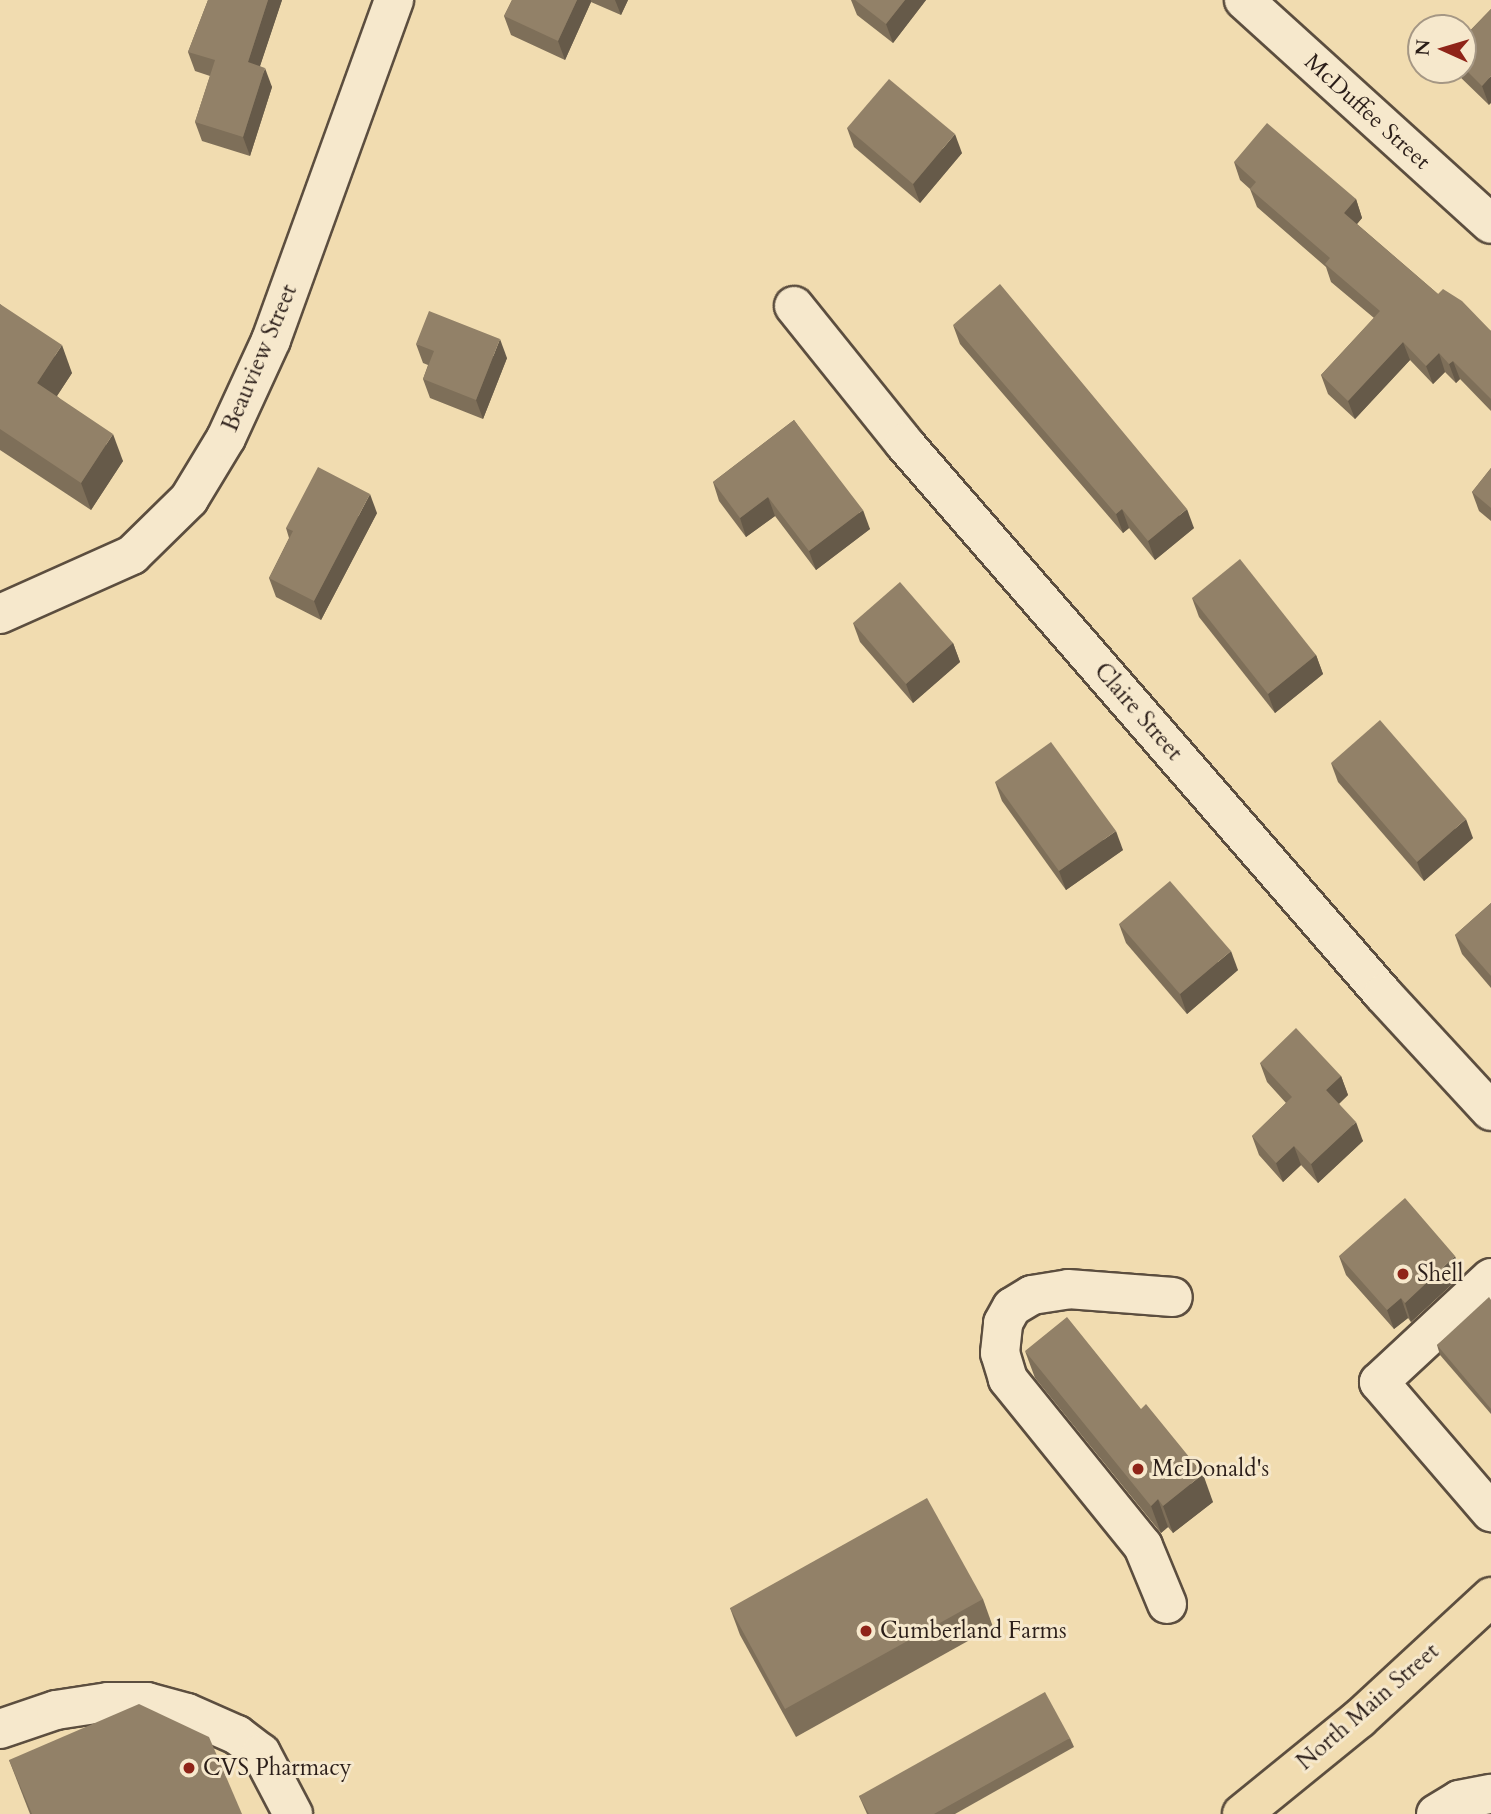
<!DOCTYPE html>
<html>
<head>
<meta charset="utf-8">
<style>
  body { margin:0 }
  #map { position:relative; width:1491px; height:1814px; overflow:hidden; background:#f1dcb0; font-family:Cardo,serif }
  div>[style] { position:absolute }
  .roads { filter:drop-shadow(2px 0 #5c4e3f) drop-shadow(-2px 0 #5c4e3f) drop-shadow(0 2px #5c4e3f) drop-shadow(0 -2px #5c4e3f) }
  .minor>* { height:38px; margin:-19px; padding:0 19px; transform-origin:19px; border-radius:19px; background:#f6e8cc }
  .major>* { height:38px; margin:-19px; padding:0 19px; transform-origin:19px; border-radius:19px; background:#f1dcb0 }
  .wall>* { inset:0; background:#7e6f59 }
  .shaded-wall>* { inset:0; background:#665a49 }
  .building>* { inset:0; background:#928168 }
  .dots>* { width:19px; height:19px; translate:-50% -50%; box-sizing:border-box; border:4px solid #f6e8cc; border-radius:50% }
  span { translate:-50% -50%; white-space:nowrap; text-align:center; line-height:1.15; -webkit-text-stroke:6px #f6e8cc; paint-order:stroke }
  .street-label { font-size:23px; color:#2b1e19 }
  .poi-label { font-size:23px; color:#2b1e19 }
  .left { translate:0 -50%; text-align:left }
  .north { position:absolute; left:1407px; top:14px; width:70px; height:70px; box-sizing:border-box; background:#f6e8cc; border:2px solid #a59784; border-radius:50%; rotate:274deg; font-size:19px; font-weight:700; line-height:28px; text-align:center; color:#2b1e19 }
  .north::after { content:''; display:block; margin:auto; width:24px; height:32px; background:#8f2418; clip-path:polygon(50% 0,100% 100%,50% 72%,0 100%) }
</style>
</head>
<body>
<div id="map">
  <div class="roads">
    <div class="minor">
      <i style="left:1244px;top:0;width:333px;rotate:42.2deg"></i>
      <i style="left:794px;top:306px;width:176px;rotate:51.2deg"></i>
      <i style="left:904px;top:443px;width:730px;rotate:49deg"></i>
      <i style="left:1383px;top:994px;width:159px;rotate:47.3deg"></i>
      <i style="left:0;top:614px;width:145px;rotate:-24.1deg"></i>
      <i style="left:132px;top:555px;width:80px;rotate:-44.5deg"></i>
      <i style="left:189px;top:499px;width:71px;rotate:-58.8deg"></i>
      <i style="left:226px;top:438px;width:108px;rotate:-65.3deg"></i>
      <i style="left:271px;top:340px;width:362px;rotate:-70.1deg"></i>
      <i style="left:1491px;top:1278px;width:153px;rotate:137.1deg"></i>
      <i style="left:1379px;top:1382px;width:172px;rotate:49.3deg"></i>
      <i style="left:1167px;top:1604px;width:63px;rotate:-112.5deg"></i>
      <i style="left:1143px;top:1546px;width:215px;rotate:-129deg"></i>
      <i style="left:1008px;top:1379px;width:27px;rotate:-107deg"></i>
      <i style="left:1000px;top:1353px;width:30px;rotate:-84deg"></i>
      <i style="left:1003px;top:1323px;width:18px;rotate:-61deg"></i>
      <i style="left:1012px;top:1307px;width:23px;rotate:-31deg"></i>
      <i style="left:1032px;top:1295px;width:36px;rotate:-9deg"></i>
      <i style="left:1068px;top:1289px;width:105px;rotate:4.4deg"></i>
      <i style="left:0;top:1729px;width:59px;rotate:-18.7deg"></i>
      <i style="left:56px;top:1710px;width:53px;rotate:-8.7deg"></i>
      <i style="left:108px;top:1702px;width:39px"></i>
      <i style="left:147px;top:1702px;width:41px;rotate:15.4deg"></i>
      <i style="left:187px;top:1713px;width:55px;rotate:23.7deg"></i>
      <i style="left:237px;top:1735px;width:30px;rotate:37deg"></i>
      <i style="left:261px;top:1753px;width:69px;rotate:62.3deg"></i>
      <i style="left:1436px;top:1814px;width:27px;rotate:-31deg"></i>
      <i style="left:1459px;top:1800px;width:33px;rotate:-11deg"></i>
    </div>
    <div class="major">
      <i style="left:1242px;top:1814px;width:151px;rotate:-39.1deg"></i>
      <i style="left:1359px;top:1719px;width:180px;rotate:-42.7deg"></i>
    </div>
  </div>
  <div class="wall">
    <i style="clip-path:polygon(208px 0,282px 0,260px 66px,272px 87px,250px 156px,202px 141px,195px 122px,210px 76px,195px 71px,188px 52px)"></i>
    <i style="clip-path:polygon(512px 0,628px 0,621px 15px,591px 2px,565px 60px,511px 35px,504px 16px)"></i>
    <i style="clip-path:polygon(851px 0,926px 0,893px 43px,857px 15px)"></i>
    <i style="clip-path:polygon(1491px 9px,1489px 105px,1455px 72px,1455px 70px,1463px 70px,1463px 38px)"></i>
    <i style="clip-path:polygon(847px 128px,962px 153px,920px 203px,854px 147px)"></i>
    <i style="clip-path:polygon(1234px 162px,1356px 199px,1362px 218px,1357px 224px,1438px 294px,1491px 331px,1491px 411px,1460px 379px,1456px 383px,1445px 372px,1433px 384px,1410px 360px,1355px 419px,1328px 394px,1321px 375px,1374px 318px,1331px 282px,1326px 267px,1257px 207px,1250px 189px,1240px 180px)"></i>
    <i style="clip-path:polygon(0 304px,72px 373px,57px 396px,123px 461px,91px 510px,0 450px)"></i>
    <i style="clip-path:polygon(953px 325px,1194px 528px,1155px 560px,1129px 528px,1123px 533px,960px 344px)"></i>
    <i style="clip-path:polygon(416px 344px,507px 358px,483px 419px,430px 398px,423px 379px,428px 365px,423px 363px)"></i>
    <i style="clip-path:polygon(794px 420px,870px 529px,816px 570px,775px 516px,746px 537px,719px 501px,713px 482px)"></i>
    <i style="clip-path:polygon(1491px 468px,1491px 521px,1479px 511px,1472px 492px)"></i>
    <i style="clip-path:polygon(377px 513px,321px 620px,276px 597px,269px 578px,289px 538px,286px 528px)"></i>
    <i style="clip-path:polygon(1192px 598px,1316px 655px,1323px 674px,1275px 713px,1199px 617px)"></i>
    <i style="clip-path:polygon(853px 623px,953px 643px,960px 662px,913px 703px,860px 642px)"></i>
    <i style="clip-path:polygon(1331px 763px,1473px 838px,1424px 881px,1338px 782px)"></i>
    <i style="clip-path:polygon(995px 782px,1123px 850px,1066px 890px,1002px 801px)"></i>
    <i style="clip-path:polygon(1491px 903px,1491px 988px,1462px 954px,1455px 935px)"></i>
    <i style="clip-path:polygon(1119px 924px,1238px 970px,1187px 1014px,1126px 943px)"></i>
    <i style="clip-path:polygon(1260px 1063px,1341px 1076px,1348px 1095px,1339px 1104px,1363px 1141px,1318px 1183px,1301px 1165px,1283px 1182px,1259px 1155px,1252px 1136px,1286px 1103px,1267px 1082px)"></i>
    <i style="clip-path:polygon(1339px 1256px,1462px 1275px,1411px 1322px,1408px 1318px,1394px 1329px,1346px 1275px)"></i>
    <i style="clip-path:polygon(1491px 1300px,1491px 1414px,1440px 1355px,1437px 1345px)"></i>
    <i style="clip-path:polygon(1025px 1351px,1213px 1502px,1173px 1533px,1168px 1527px,1161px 1533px,1035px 1378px)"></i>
    <i style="clip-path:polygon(983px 1599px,993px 1627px,796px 1737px,740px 1635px,730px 1608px)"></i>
    <i style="clip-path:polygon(1070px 1738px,1074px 1747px,955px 1814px,867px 1814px,859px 1796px)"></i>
    <i style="clip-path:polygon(9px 1760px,242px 1814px,30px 1814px)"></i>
  </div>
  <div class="shaded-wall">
    <i style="clip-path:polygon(268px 0,282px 0,255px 81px,248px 62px)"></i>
    <i style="clip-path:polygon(577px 0,591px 0,591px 2px,565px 60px,558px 41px)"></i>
    <i style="clip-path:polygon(615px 0,628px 0,621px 15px)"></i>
    <i style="clip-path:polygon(905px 0,926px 0,893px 43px,886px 24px)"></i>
    <i style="clip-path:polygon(265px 68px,272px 87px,250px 156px,243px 137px)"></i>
    <i style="clip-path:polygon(1491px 76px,1491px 103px,1489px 105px,1482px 86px)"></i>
    <i style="clip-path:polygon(955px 134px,962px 153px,920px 203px,913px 184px)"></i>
    <i style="clip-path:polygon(1356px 199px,1362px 218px,1351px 231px,1344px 213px)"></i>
    <i style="clip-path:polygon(500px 339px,507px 358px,483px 419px,476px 400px)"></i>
    <i style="clip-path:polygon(1403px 342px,1410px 360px,1355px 419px,1348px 401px)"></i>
    <i style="clip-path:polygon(62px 345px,72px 373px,47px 411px,37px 383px)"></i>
    <i style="clip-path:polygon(1439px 353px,1445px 372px,1433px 384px,1426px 366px)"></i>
    <i style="clip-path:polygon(1453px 361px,1460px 379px,1456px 383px,1449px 364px)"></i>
    <i style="clip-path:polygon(113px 434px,123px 461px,91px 510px,81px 483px)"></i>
    <i style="clip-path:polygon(370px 494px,377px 513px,321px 620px,314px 601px)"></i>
    <i style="clip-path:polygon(768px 497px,775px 516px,746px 537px,740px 518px)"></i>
    <i style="clip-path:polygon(1122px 509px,1129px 528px,1123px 533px,1116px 514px)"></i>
    <i style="clip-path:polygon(1187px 509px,1194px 528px,1155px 560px,1148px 541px)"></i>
    <i style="clip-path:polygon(863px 510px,870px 529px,816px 570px,809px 551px)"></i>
    <i style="clip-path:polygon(953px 643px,960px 662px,913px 703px,906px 684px)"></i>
    <i style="clip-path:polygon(1316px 655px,1323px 674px,1275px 713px,1268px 694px)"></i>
    <i style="clip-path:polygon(1466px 819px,1473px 838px,1424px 881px,1417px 862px)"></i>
    <i style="clip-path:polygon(1116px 831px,1123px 850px,1066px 890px,1059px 871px)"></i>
    <i style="clip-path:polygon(1231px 951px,1238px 970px,1187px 1014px,1180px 994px)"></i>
    <i style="clip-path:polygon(1341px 1076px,1348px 1095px,1333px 1109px,1326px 1090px)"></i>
    <i style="clip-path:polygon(1356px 1122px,1363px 1141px,1318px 1183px,1311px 1164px)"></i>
    <i style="clip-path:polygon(1294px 1146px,1301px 1165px,1283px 1182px,1276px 1163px)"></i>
    <i style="clip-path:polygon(1455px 1256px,1462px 1275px,1411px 1322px,1405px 1303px)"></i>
    <i style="clip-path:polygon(1401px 1298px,1408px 1318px,1394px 1329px,1387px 1310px)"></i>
    <i style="clip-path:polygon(1203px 1474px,1213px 1502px,1173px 1533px,1163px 1506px)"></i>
    <i style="clip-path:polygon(1158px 1499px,1168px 1527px,1161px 1533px,1151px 1506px)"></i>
  </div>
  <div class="building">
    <i style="clip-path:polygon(208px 0,268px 0,248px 62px,265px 68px,243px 137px,195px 122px,215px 60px,188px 52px)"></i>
    <i style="clip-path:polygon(512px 0,577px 0,558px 41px,504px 16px)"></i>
    <i style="clip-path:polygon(855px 0,905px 0,886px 24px)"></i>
    <i style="clip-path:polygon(1491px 9px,1491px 76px,1482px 86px,1463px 67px,1463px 38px)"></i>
    <i style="clip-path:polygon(889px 79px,955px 134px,913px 184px,847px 128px)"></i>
    <i style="clip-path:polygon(1267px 123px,1356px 199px,1344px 213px,1438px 294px,1443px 289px,1462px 301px,1491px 331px,1491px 399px,1453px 361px,1449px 364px,1439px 353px,1426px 366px,1403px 342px,1348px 401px,1321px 375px,1380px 311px,1325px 264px,1330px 258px,1250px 189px,1256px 182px,1234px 162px)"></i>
    <i style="clip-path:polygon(1000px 284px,1187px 509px,1148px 541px,1122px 509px,1116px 514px,953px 325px)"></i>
    <i style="clip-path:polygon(0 304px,62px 345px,37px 383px,113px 434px,81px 483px,0 429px)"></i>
    <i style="clip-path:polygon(429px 311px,500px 339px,476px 400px,423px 379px,434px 351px,416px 344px)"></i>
    <i style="clip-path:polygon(794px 420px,863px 510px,809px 551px,768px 497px,740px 518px,713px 482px)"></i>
    <i style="clip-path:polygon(318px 467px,370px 494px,314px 601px,269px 578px,293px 531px,286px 528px)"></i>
    <i style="clip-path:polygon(1491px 468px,1491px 508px,1472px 492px)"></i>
    <i style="clip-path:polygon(1240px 559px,1316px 655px,1268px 694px,1192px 598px)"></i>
    <i style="clip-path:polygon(900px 582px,953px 643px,906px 684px,853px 623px)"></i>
    <i style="clip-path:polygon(1380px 720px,1466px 819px,1417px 862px,1331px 763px)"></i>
    <i style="clip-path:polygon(1051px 742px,1116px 831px,1059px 871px,995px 782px)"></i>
    <i style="clip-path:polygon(1170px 881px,1231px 951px,1180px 994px,1119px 924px)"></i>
    <i style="clip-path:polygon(1491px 903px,1491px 976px,1455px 935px)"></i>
    <i style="clip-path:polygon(1296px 1028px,1341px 1076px,1326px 1090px,1356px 1122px,1311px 1164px,1294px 1146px,1276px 1163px,1252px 1136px,1292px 1097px,1260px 1063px)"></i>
    <i style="clip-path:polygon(1405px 1198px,1455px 1256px,1405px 1303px,1401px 1298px,1387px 1310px,1339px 1256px)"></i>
    <i style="clip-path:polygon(1489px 1297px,1491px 1300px,1491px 1409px,1437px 1345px)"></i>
    <i style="clip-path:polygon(1067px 1317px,1141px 1409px,1146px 1404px,1203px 1474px,1163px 1506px,1158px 1499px,1151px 1506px,1025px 1351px)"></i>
    <i style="clip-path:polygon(927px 1498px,983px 1599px,785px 1709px,730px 1608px)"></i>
    <i style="clip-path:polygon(1045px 1692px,1070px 1738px,934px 1814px,869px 1814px,859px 1796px)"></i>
    <i style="clip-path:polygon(139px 1704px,209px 1737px,242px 1814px,32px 1814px,9px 1760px)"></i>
  </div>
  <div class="dots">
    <i style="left:1403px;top:1274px;background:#8f2418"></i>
    <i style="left:1138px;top:1469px;background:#8f2418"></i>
    <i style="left:866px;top:1631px;background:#8f2418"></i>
    <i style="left:189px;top:1768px;background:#8f2418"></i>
  </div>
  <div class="street-label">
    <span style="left:1367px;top:112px;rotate:42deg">McDuffee Street</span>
    <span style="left:260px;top:358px;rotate:-67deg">Beauview Street</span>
    <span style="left:1138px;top:712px;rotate:49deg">Claire Street</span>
    <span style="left:1368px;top:1707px;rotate:-41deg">North Main Street</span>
  </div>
  <div class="poi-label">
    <span class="left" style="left:1417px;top:1274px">Shell</span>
    <span class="left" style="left:1152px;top:1469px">McDonald's</span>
    <span class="left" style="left:880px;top:1631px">Cumberland Farms</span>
    <span class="left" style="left:203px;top:1768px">CVS Pharmacy</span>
  </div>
  <div class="north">N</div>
</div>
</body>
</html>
